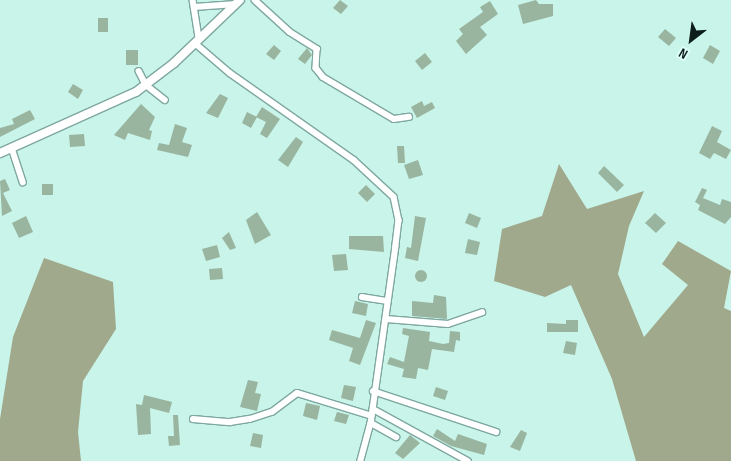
<!DOCTYPE html>
<html>
<head>
<meta charset="utf-8">
<style>
  body { margin:0 }
  #map { position:relative; width:731px; height:461px; overflow:hidden; background:#c8f4ea; font-family:"Sofia Sans Condensed",sans-serif }
  div>[style] { position:absolute }
  .forest>* { inset:0; background:#a0a98b }
  .building>* { inset:0; background:#99b59f }
  .round { border-radius:50% }
  .roads { filter:drop-shadow(1px 0 #7ea79f) drop-shadow(-1px 0 #7ea79f) drop-shadow(0 1px #7ea79f) drop-shadow(0 -1px #7ea79f) }
  .street>* { height:5.5px; margin:-2.75px; padding:0 2.75px; transform-origin:2.75px; border-radius:2.75px; background:#fff }
  .secondary>* { height:8px; margin:-4px; padding:0 4px; transform-origin:4px; border-radius:4px; background:#fff }
  span { translate:-50% -50%; white-space:nowrap; text-align:center; line-height:1.15; -webkit-text-stroke:4px #dcfff7; paint-order:stroke }
  .north { position:absolute; left:666px; top:15px; width:50px; height:50px; -webkit-text-stroke:4px #dcfff7; paint-order:stroke; rotate:210deg; font-size:14px; font-weight:700; line-height:20px; text-align:center; color:#0d1d1a }
  .north::after { content:''; display:block; margin:auto; width:18px; height:22px; background:#0d1d1a; clip-path:polygon(50% 0,100% 100%,50% 72%,0 100%) }
</style>
</head>
<body>
<div id="map">
  <div class="forest">
    <i style="clip-path:polygon(559px 164px,587px 209px,644px 191px,629px 226px,618px 274px,644px 337px,688px 285px,662px 264px,678px 241px,731px 271px,724px 308px,731px 311px,731px 461px,636px 461px,612px 379px,571px 285px,545px 297px,494px 281px,502px 229px,542px 216px)"></i>
    <i style="clip-path:polygon(44px 258px,113px 282px,116px 329px,83px 381px,78px 432px,81px 461px,0 461px,0 419px,13px 337px)"></i>
  </div>
  <div class="building">
    <i style="clip-path:polygon(340px 0,348px 6px,341px 14px,333px 8px)"></i>
    <i style="clip-path:polygon(536px 0,539px 4px,553px 4px,553px 16px,523px 24px,518px 5px)"></i>
    <i style="clip-path:polygon(490px 1px,498px 14px,480px 27px,487px 35px,466px 54px,456px 41px,463px 34px,459px 29px,483px 12px,480px 7px)"></i>
    <i style="clip-path:polygon(98px 18px,108px 18px,108px 32px,98px 32px)"></i>
    <i style="clip-path:polygon(665px 29px,676px 38px,669px 46px,658px 37px)"></i>
    <i style="clip-path:polygon(274px 45px,281px 51px,274px 60px,266px 54px)"></i>
    <i style="clip-path:polygon(710px 45px,720px 51px,713px 64px,703px 58px)"></i>
    <i style="clip-path:polygon(307px 48px,312px 55px,305px 64px,298px 59px)"></i>
    <i style="clip-path:polygon(126px 50px,138px 50px,138px 65px,126px 65px)"></i>
    <i style="clip-path:polygon(425px 53px,432px 62px,422px 70px,415px 61px)"></i>
    <i style="clip-path:polygon(73px 84px,83px 90px,78px 99px,68px 92px)"></i>
    <i style="clip-path:polygon(220px 94px,228px 98px,218px 118px,206px 113px)"></i>
    <i style="clip-path:polygon(422px 101px,424px 106px,432px 102px,435px 108px,417px 118px,411px 107px)"></i>
    <i style="clip-path:polygon(141px 104px,155px 117px,149px 130px,152px 131px,150px 140px,128px 133px,125px 140px,114px 135px)"></i>
    <i style="clip-path:polygon(262px 107px,280px 119px,267px 138px,260px 134px,266px 122px,256px 117px)"></i>
    <i style="clip-path:polygon(30px 110px,35px 119px,0 137px,0 128px,14px 124px,12px 119px)"></i>
    <i style="clip-path:polygon(247px 112px,257px 117px,251px 128px,242px 123px)"></i>
    <i style="clip-path:polygon(175px 124px,187px 128px,182px 142px,192px 145px,188px 157px,157px 150px,159px 143px,169px 145px)"></i>
    <i style="clip-path:polygon(712px 126px,722px 131px,717px 142px,731px 150px,726px 159px,714px 153px,710px 159px,699px 153px)"></i>
    <i style="clip-path:polygon(84px 134px,85px 146px,70px 147px,69px 135px)"></i>
    <i style="clip-path:polygon(296px 137px,303px 142px,288px 167px,278px 160px)"></i>
    <i style="clip-path:polygon(397px 146px,404px 146px,405px 163px,398px 163px)"></i>
    <i style="clip-path:polygon(418px 160px,423px 175px,409px 179px,404px 165px)"></i>
    <i style="clip-path:polygon(604px 166px,624px 185px,617px 192px,598px 173px)"></i>
    <i style="clip-path:polygon(5px 179px,10px 190px,3px 193px,12px 211px,2px 216px,0 181px)"></i>
    <i style="clip-path:polygon(42px 184px,53px 184px,53px 195px,42px 195px)"></i>
    <i style="clip-path:polygon(366px 185px,375px 194px,367px 202px,358px 193px)"></i>
    <i style="clip-path:polygon(702px 188px,707px 190px,703px 198px,720px 205px,722px 199px,731px 202px,731px 217px,725px 224px,698px 210px,700px 205px,695px 202px)"></i>
    <i style="clip-path:polygon(257px 212px,271px 235px,255px 244px,246px 220px)"></i>
    <i style="clip-path:polygon(469px 213px,481px 218px,477px 228px,465px 223px)"></i>
    <i style="clip-path:polygon(655px 213px,666px 223px,656px 233px,645px 223px)"></i>
    <i style="clip-path:polygon(26px 216px,33px 232px,19px 238px,12px 223px)"></i>
    <i style="clip-path:polygon(415px 216px,426px 218px,418px 261px,405px 258px,407px 247px,411px 248px)"></i>
    <i style="clip-path:polygon(229px 232px,236px 248px,230px 250px,222px 238px)"></i>
    <i style="clip-path:polygon(349px 236px,383px 236px,384px 252px,349px 249px)"></i>
    <i style="clip-path:polygon(468px 239px,480px 242px,477px 255px,465px 253px)"></i>
    <i style="clip-path:polygon(217px 245px,220px 257px,206px 261px,202px 249px)"></i>
    <i style="clip-path:polygon(346px 254px,348px 270px,334px 271px,332px 255px)"></i>
    <i style="clip-path:polygon(222px 268px,223px 279px,210px 280px,209px 269px)"></i>
    <i class="round" style="left:415px;top:270px;width:12px;height:12px"></i>
    <i style="clip-path:polygon(434px 295px,446px 297px,447px 319px,412px 316px,412px 301px,433px 303px)"></i>
    <i style="clip-path:polygon(355px 301px,368px 304px,366px 316px,352px 313px)"></i>
    <i style="clip-path:polygon(366px 320px,376px 323px,360px 365px,349px 361px,353px 348px,329px 340px,332px 330px,360px 338px)"></i>
    <i style="clip-path:polygon(566px 320px,578px 320px,578px 332px,547px 332px,547px 323px,566px 324px)"></i>
    <i style="clip-path:polygon(403px 328px,430px 332px,429px 341px,443px 344px,449px 343px,450px 331px,460px 332px,460px 341px,456px 340px,454px 352px,432px 349px,428px 370px,418px 368px,416px 379px,402px 377px,404px 369px,387px 364px,390px 357px,404px 362px,409px 336px,402px 334px)"></i>
    <i style="clip-path:polygon(566px 341px,577px 343px,575px 355px,563px 353px)"></i>
    <i style="clip-path:polygon(248px 380px,258px 382px,255px 393px,261px 394px,257px 411px,240px 407px)"></i>
    <i style="clip-path:polygon(344px 385px,356px 387px,353px 401px,341px 398px)"></i>
    <i style="clip-path:polygon(436px 387px,448px 391px,445px 400px,433px 396px)"></i>
    <i style="clip-path:polygon(144px 395px,172px 402px,169px 413px,150px 408px,151px 434px,138px 435px,136px 404px,142px 405px)"></i>
    <i style="clip-path:polygon(306px 403px,320px 406px,317px 420px,303px 416px)"></i>
    <i style="clip-path:polygon(337px 412px,349px 415px,346px 424px,334px 421px)"></i>
    <i style="clip-path:polygon(173px 415px,178px 415px,180px 445px,169px 446px,168px 436px,174px 436px)"></i>
    <i style="clip-path:polygon(437px 429px,455px 441px,458px 434px,487px 444px,484px 455px,451px 446px,433px 436px)"></i>
    <i style="clip-path:polygon(521px 430px,527px 433px,520px 451px,510px 447px)"></i>
    <i style="clip-path:polygon(253px 433px,263px 435px,261px 448px,250px 446px)"></i>
    <i style="clip-path:polygon(410px 435px,420px 443px,403px 459px,395px 453px)"></i>
  </div>
  <div class="roads">
    <div class="street">
      <i style="left:193px;top:0;width:39px;rotate:81deg"></i>
      <i style="left:255px;top:0;width:47px;rotate:42.4deg"></i>
      <i style="left:290px;top:32px;width:32px;rotate:32deg"></i>
      <i style="left:317px;top:49px;width:19px;rotate:93deg"></i>
      <i style="left:316px;top:68px;width:11px;rotate:52deg"></i>
      <i style="left:323px;top:77px;width:82px;rotate:30.6deg"></i>
      <i style="left:394px;top:119px;width:15px;rotate:-8deg"></i>
      <i style="left:194px;top:7px;width:42px;rotate:-4.1deg"></i>
      <i style="left:195px;top:43px;width:46px;rotate:40.6deg"></i>
      <i style="left:230px;top:73px;width:151px;rotate:35.1deg"></i>
      <i style="left:354px;top:160px;width:54px;rotate:42.8deg"></i>
      <i style="left:394px;top:197px;width:24px;rotate:78deg"></i>
      <i style="left:399px;top:220px;width:26px;rotate:97deg"></i>
      <i style="left:396px;top:246px;width:179px;rotate:98deg"></i>
      <i style="left:371px;top:423px;width:39px;rotate:105deg"></i>
      <i style="left:139px;top:71px;width:16px;rotate:63deg"></i>
      <i style="left:146px;top:85px;width:24px;rotate:38deg"></i>
      <i style="left:12px;top:148px;width:36px;rotate:72deg"></i>
      <i style="left:362px;top:297px;width:26px;rotate:9deg"></i>
      <i style="left:386px;top:319px;width:62px;rotate:4.6deg"></i>
      <i style="left:448px;top:324px;width:36px;rotate:-19deg"></i>
      <i style="left:373px;top:391px;width:130px;rotate:18.4deg"></i>
      <i style="left:373px;top:409px;width:108px;rotate:28.7deg"></i>
      <i style="left:193px;top:419px;width:37px;rotate:5deg"></i>
      <i style="left:230px;top:422px;width:20px;rotate:-9deg"></i>
      <i style="left:250px;top:419px;width:23px;rotate:-18deg"></i>
      <i style="left:272px;top:412px;width:31px;rotate:-37deg"></i>
      <i style="left:297px;top:393px;width:78px;rotate:17deg"></i>
      <i style="left:371px;top:423px;width:29px;rotate:29deg"></i>
    </div>
    <div class="secondary">
      <i style="left:0;top:153px;width:149px;rotate:-24.2deg"></i>
      <i style="left:136px;top:92px;width:48px;rotate:-37.3deg"></i>
      <i style="left:174px;top:63px;width:91px;rotate:-43.7deg"></i>
    </div>
  </div>
  <div class="north">N</div>
</div>
</body>
</html>
